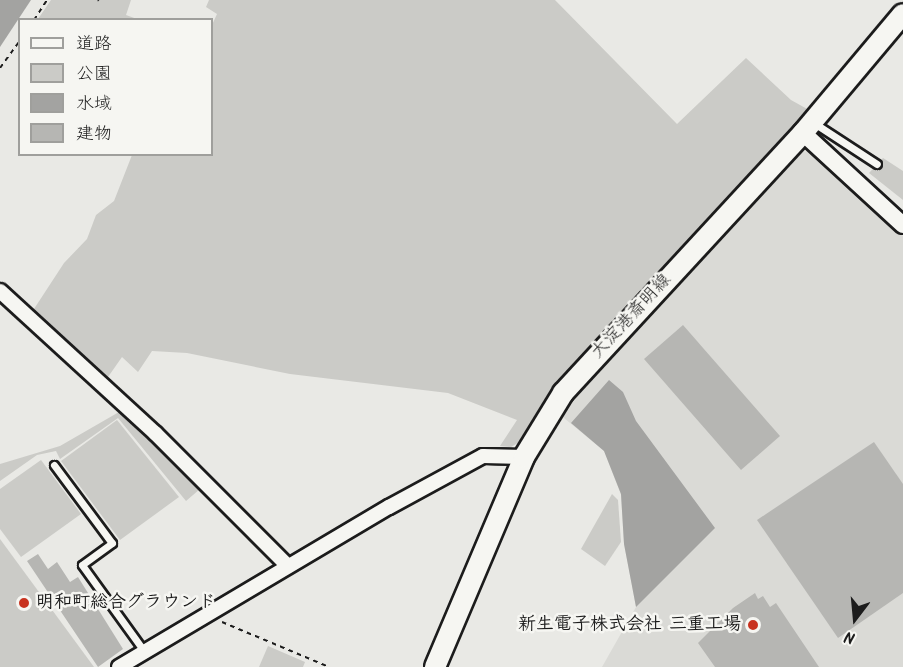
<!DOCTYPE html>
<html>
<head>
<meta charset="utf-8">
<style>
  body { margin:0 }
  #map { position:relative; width:903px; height:667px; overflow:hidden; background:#e9e9e5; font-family:Kalam,"Klee One",sans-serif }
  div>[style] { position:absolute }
  .built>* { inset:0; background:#dadad6 }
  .green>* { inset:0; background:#cbcbc7 }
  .water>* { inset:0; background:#a3a3a1 }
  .building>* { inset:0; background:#b6b6b3 }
  .path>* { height:2px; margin-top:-1px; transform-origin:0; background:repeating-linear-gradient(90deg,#1c1c1c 0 4.5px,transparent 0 9px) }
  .roads { filter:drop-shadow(2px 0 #1c1c1c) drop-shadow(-2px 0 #1c1c1c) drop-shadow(0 2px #1c1c1c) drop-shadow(0 -2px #1c1c1c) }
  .service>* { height:7px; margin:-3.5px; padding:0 3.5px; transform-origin:3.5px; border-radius:3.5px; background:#f6f6f2 }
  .minor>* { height:14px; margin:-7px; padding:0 7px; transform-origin:7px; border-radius:7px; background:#f6f6f2 }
  .tertiary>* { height:16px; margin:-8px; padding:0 8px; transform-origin:8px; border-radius:8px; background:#f6f6f2 }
  .secondary>* { height:20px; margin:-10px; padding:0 10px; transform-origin:10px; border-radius:10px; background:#f6f6f2 }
  .dots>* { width:16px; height:16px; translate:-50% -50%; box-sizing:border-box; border:3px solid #f6f6f2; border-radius:50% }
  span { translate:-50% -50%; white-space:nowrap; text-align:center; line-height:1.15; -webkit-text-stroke:5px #f6f6f2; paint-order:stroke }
  .street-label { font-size:18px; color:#1c1c1c }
  .poi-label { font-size:18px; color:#1c1c1c; font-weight:700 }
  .left { translate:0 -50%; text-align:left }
  .right { translate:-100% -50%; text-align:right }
  .legend { position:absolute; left:18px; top:18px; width:195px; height:138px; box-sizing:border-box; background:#f6f6f2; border:2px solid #9f9f9c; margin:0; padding:8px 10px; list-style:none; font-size:18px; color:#1c1c1c }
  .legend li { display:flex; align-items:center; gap:12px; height:30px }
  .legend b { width:30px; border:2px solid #9f9f9c }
  .north { position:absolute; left:825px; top:589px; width:60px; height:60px; -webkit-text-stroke:4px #f6f6f2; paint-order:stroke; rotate:196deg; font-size:16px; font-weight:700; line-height:24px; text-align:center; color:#1c1c1c }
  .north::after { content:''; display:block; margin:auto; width:21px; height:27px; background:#1c1c1c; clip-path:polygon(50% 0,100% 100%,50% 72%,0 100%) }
</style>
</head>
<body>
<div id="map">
  <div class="built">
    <i style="clip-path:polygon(811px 151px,903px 236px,903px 667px,602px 667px,636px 607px,624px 544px,621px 495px,604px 451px,558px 413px,798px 152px)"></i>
  </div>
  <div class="green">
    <i style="clip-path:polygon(51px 0,131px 0,126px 15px,137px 19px,38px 19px)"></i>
    <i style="clip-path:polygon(209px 0,555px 0,677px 124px,746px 58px,791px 100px,809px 110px,542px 405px,521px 441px,511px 447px,500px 446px,517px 420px,448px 393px,290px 374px,187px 353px,152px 351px,138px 372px,122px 357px,108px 377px,32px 312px,64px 263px,87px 239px,96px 215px,114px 201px,132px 155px,212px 154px,212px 25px,217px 14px,206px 7px)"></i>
    <i style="clip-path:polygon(883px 158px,903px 171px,903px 200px,869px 173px)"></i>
    <i style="clip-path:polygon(119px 412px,200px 489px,186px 501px,118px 418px,60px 459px,56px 451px,37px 455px,0 481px,0 464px,60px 446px)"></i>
    <i style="clip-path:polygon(117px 420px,179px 497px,120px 540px,61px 461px)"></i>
    <i style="clip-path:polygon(41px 460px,81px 514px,21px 557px,0 529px,0 489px)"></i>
    <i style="clip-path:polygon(612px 494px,618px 500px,621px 542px,605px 566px,581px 549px)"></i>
    <i style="clip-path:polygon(0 539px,94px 667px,0 667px)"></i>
    <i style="clip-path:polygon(268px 646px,305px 662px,303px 667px,259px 667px)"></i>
  </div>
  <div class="water">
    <i style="clip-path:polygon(0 0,31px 0,0 47px)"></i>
    <i style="clip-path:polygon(609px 380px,623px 392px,636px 421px,715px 528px,636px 607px,624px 544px,621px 494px,604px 451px,571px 423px)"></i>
  </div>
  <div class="building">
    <i style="clip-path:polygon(683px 325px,780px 436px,741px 470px,644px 359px)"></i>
    <i style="clip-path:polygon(874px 442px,903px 484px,903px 593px,838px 638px,757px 520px)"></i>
    <i style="clip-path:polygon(38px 554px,48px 569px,57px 562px,70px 582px,78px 577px,123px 649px,98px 667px,27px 561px)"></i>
    <i style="clip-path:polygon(755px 593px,758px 599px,763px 596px,770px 607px,776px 603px,819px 667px,715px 667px,698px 643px,733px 608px)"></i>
  </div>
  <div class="path">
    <i style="left:98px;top:0;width:1px;rotate:45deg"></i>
    <i style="left:34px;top:20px;width:24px;rotate:-57deg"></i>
    <i style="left:0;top:68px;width:34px;rotate:-54deg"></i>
    <i style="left:222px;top:622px;width:116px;rotate:22.8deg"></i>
  </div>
  <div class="roads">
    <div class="service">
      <i style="left:814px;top:123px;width:75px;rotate:33.1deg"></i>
      <i style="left:54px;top:465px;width:97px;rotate:53.4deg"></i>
      <i style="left:112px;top:543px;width:37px;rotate:144deg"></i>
      <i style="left:82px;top:565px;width:106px;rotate:54.2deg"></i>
    </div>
    <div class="minor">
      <i style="left:0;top:291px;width:210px;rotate:42.5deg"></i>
      <i style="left:155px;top:433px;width:188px;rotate:45deg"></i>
      <i style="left:119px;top:667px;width:314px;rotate:-30.7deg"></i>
      <i style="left:389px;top:507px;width:107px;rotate:-28.5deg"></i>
      <i style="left:483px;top:456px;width:41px;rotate:1.4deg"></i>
    </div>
    <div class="tertiary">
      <i style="left:803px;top:133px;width:136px;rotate:42.6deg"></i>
    </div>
    <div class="secondary">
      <i style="left:435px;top:667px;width:228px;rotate:-67deg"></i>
      <i style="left:524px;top:457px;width:75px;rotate:-58.6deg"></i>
      <i style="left:563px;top:393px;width:354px;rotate:-47.3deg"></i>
      <i style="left:803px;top:133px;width:155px;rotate:-50deg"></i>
    </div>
  </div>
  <div class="dots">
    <i style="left:24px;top:603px;background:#c8321e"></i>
    <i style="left:753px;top:625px;background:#c8321e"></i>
  </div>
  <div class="street-label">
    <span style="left:632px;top:317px;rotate:-47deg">大淀港斎明線</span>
  </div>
  <div class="poi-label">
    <span class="left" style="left:36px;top:603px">明和町総合グラウンド</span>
    <span class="right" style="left:741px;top:625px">新生電子株式会社 三重工場</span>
  </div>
  <ul class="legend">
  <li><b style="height:8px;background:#f6f6f2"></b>道路</li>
  <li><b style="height:16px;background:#cbcbc7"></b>公園</li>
  <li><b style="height:16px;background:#a3a3a1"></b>水域</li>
  <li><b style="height:16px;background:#b6b6b3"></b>建物</li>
  </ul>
  <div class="north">N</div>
</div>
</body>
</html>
